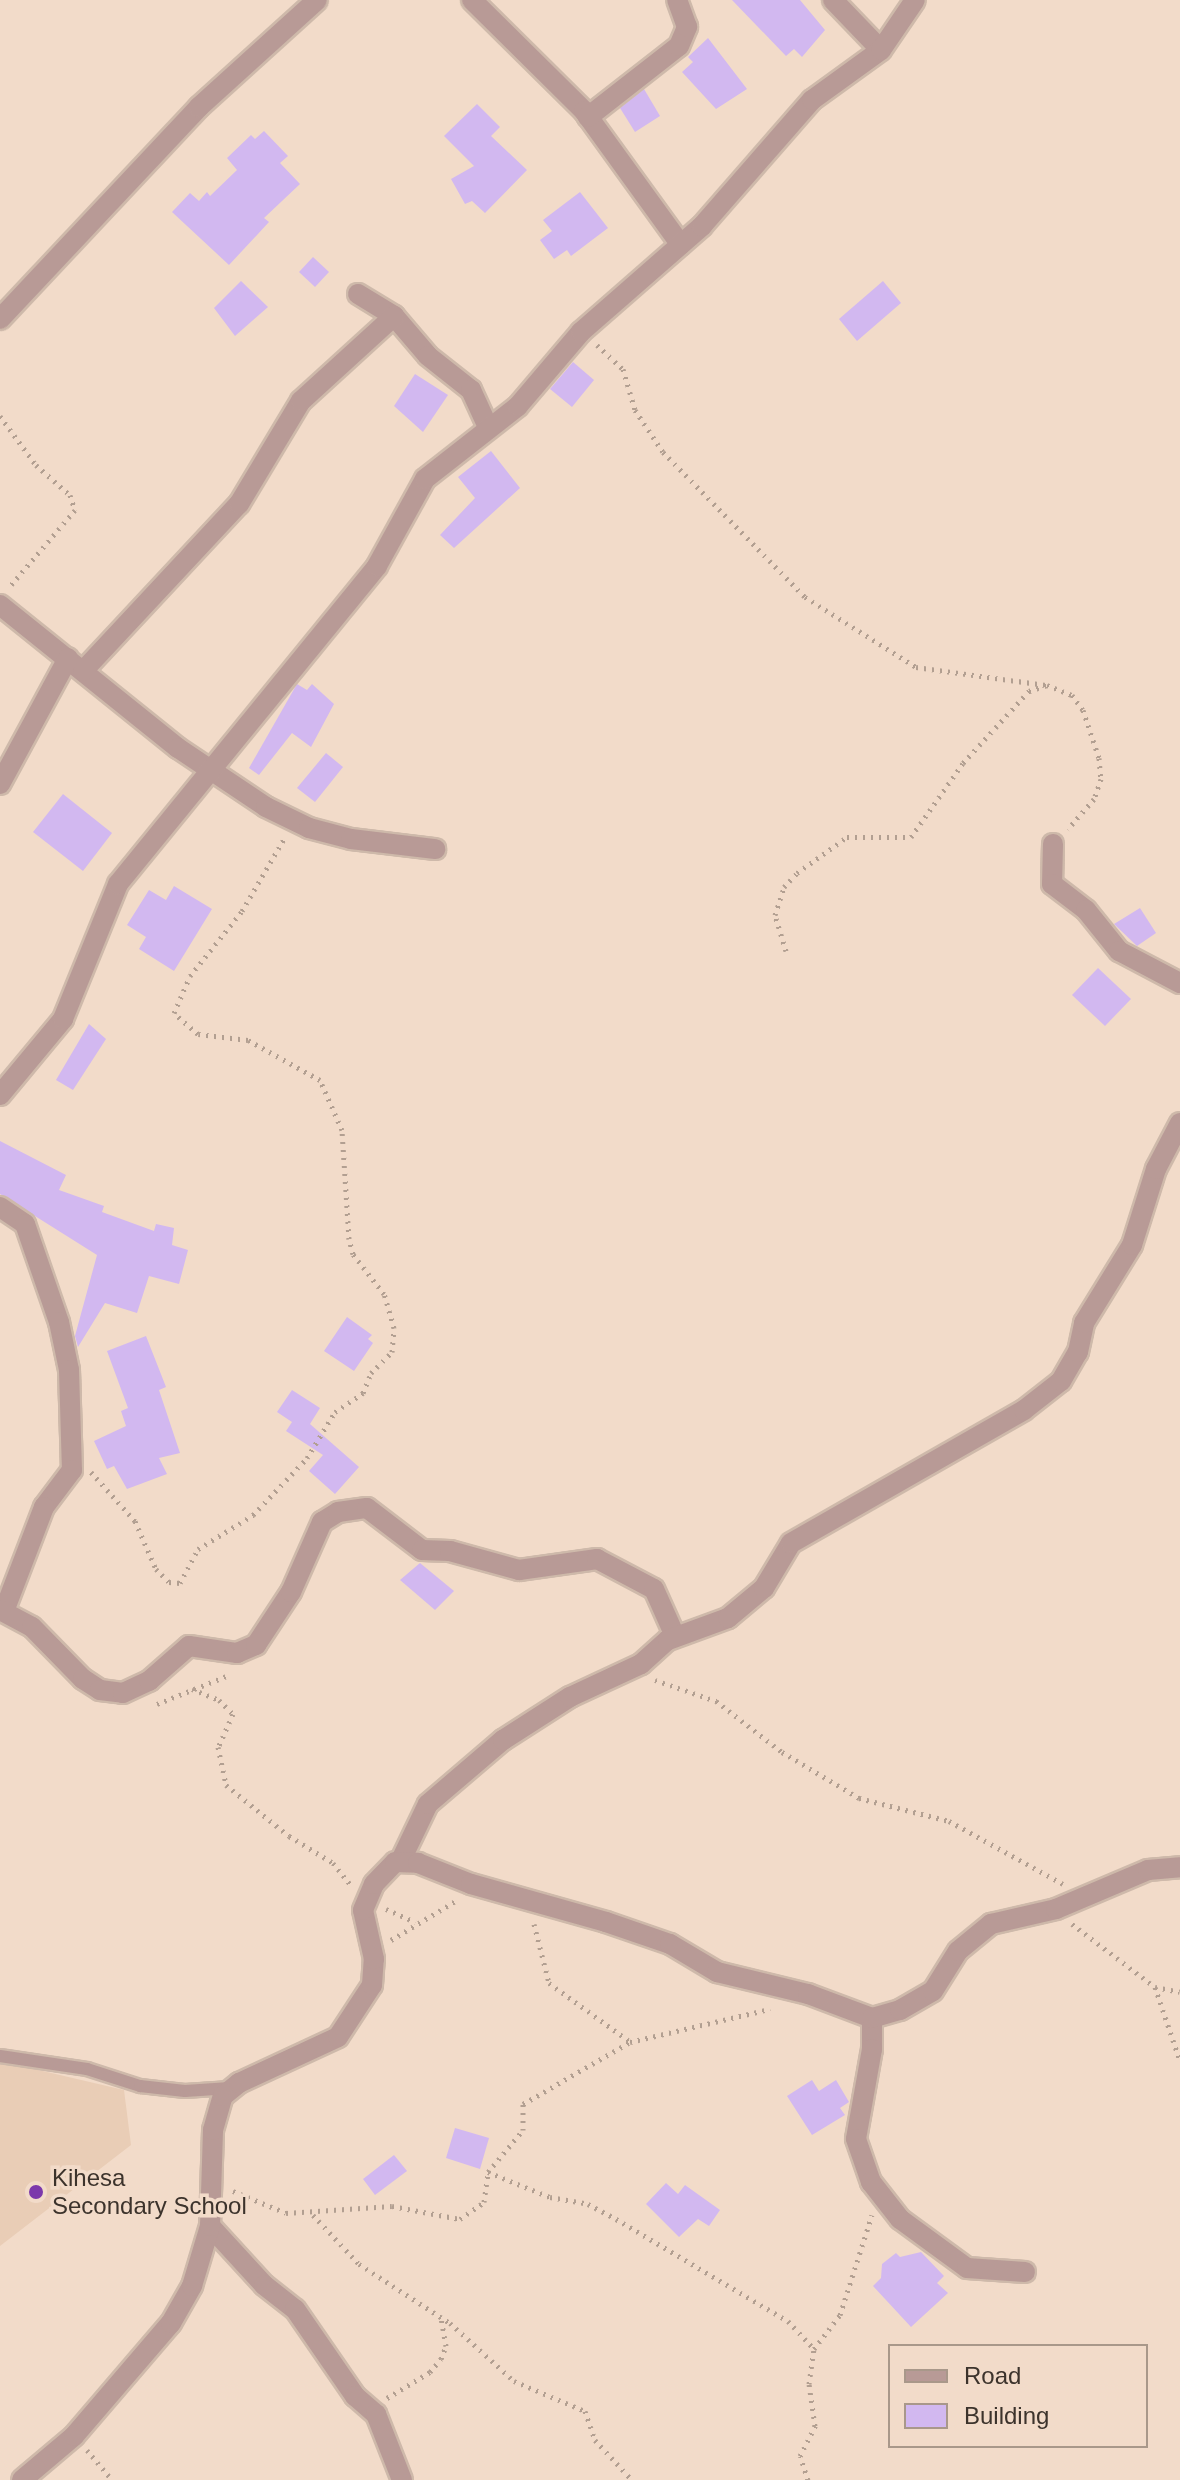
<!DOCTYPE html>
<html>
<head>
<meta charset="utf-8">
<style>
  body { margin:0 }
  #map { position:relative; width:1180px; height:2480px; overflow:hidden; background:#f2dbc9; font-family:Arial,sans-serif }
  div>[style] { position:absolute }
  .built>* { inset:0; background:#e9cdb6 }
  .building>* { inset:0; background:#d2b8f0 }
  .path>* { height:5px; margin-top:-2.5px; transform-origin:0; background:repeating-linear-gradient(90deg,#b29f91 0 2px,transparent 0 8px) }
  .roads { filter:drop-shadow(2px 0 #ceb9aa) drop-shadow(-2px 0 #ceb9aa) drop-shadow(0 2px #ceb9aa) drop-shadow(0 -2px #ceb9aa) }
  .service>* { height:12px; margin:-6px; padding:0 6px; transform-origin:6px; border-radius:6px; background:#b89a96 }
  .minor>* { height:20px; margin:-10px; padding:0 10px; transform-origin:10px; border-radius:10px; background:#b89a96 }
  .dots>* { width:22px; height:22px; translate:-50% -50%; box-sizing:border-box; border:4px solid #f2dbc9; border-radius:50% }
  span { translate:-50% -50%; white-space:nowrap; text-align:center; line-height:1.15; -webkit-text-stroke:7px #f2dbc9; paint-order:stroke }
  .poi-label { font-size:24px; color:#3c332c }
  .left { translate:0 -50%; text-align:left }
  .legend { position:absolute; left:888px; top:2344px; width:260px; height:104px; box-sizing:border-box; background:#f2dbc9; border:2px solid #a9988a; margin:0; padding:10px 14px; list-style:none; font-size:24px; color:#3c332c }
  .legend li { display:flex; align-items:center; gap:16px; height:40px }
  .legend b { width:40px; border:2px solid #a9988a }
</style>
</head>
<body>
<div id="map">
  <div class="built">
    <i style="clip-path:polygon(0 2061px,124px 2090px,131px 2145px,0 2246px)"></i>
  </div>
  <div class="building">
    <i style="clip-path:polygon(732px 0,800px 0,825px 30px,802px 57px,794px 49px,786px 56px)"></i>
    <i style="clip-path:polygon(708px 38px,747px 89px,716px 109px,682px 72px,693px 62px,688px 57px)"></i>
    <i style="clip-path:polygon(644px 89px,660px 116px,635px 132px,620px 108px)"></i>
    <i style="clip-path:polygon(477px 104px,500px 127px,491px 136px,527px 170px,485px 213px,472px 201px,465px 204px,451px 179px,474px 166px,444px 136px)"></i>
    <i style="clip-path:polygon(264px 131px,288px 156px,280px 163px,300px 184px,264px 218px,269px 222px,229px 265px,172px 212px,190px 193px,199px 201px,207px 192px,210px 196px,237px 170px,227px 158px,251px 135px,255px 139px)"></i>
    <i style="clip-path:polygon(580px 192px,608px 228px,571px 256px,567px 250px,554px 259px,540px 240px,552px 231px,543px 220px)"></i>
    <i style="clip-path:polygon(313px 257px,329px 272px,315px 287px,299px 272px)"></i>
    <i style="clip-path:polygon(241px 281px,268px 307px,235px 336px,214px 308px)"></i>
    <i style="clip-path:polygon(883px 281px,901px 303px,857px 341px,839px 319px)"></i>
    <i style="clip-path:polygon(573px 362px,594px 380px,572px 407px,550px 389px)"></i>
    <i style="clip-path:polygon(415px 374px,448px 395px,423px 432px,394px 406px)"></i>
    <i style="clip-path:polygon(491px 451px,520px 488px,454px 548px,440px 535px,475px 498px,458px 477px)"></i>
    <i style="clip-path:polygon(297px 684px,307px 690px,312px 684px,334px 704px,311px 747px,292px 733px,259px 775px,249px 768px)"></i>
    <i style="clip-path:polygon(326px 753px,343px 767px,315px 802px,297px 788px)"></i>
    <i style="clip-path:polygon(63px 794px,112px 833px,83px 871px,33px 832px)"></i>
    <i style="clip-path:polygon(174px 886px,212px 909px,174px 971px,139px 949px,146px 937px,127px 925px,149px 890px,166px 900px)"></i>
    <i style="clip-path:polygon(1140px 908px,1156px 933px,1137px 946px,1114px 924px)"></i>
    <i style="clip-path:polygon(1098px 968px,1131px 999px,1105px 1026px,1072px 995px)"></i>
    <i style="clip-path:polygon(89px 1024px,106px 1039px,73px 1090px,56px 1080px)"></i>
    <i style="clip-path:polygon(0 1141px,66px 1175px,59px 1190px,104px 1206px,102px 1212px,154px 1231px,156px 1224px,174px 1228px,172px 1245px,188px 1250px,179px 1284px,149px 1276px,137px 1313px,105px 1303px,78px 1347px,75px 1336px,97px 1255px,0 1194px)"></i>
    <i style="clip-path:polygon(347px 1317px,372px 1335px,368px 1339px,373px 1343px,354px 1371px,324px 1351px)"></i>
    <i style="clip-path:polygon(146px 1336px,166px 1387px,159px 1390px,180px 1453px,159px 1458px,167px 1474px,127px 1489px,114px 1466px,107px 1469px,94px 1441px,126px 1426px,121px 1411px,128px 1408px,107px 1351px)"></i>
    <i style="clip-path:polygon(292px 1390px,320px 1408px,310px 1424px,359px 1467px,335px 1494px,309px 1471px,323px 1455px,286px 1431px,292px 1422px,277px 1412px)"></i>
    <i style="clip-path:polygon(420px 1563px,454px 1591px,435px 1610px,400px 1580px)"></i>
    <i style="clip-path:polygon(812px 2080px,819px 2091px,836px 2080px,849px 2102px,840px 2108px,845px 2115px,812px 2135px,787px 2096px)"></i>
    <i style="clip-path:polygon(455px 2128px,489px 2138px,480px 2169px,446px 2158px)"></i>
    <i style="clip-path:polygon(394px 2155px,407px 2171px,375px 2195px,363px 2179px)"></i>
    <i style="clip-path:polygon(666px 2183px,678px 2194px,685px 2185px,720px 2210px,709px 2226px,698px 2219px,679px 2237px,646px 2204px)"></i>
    <i style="clip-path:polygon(921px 2252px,944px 2276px,937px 2283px,948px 2293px,911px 2327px,873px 2286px,881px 2278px,882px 2264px,896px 2253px,900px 2257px)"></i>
  </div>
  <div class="path">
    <i style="left:597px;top:345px;width:35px;rotate:43deg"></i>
    <i style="left:623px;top:369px;width:43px;rotate:73.7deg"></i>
    <i style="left:635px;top:410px;width:50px;rotate:56.3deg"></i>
    <i style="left:663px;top:452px;width:203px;rotate:45.6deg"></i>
    <i style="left:805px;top:597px;width:131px;rotate:32.2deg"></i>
    <i style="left:916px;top:667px;width:131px;rotate:7.9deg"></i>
    <i style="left:0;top:416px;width:61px;rotate:53.7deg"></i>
    <i style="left:36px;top:465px;width:45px;rotate:41.4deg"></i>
    <i style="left:70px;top:495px;width:16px;rotate:72deg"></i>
    <i style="left:75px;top:510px;width:100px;rotate:130.5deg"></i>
    <i style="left:786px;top:951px;width:38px;rotate:-107deg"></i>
    <i style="left:775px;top:915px;width:29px;rotate:-72deg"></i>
    <i style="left:784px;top:887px;width:19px;rotate:-47deg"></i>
    <i style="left:797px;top:873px;width:62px;rotate:-35.8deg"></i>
    <i style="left:847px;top:837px;width:64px"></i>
    <i style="left:911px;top:837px;width:90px;rotate:-54.9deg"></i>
    <i style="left:963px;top:763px;width:98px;rotate:-47.5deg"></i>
    <i style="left:1029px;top:691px;width:19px;rotate:-18deg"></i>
    <i style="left:1047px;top:685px;width:27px;rotate:22deg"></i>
    <i style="left:1072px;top:695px;width:19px;rotate:54deg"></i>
    <i style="left:1083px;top:710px;width:51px;rotate:71.6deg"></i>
    <i style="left:1099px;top:758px;width:21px;rotate:85deg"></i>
    <i style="left:1101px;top:779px;width:21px;rotate:109deg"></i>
    <i style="left:1094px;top:799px;width:40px;rotate:131deg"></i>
    <i style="left:91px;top:1472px;width:66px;rotate:48.1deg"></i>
    <i style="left:135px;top:1521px;width:52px;rotate:66.4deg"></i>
    <i style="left:156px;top:1569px;width:18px;rotate:45deg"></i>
    <i style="left:169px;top:1582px;width:11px;rotate:5deg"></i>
    <i style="left:180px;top:1583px;width:38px;rotate:-62deg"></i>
    <i style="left:198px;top:1549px;width:65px;rotate:-31.7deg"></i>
    <i style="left:253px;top:1515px;width:79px;rotate:-46.5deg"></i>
    <i style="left:307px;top:1458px;width:54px;rotate:-58.7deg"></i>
    <i style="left:335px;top:1412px;width:34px;rotate:-34deg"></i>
    <i style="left:363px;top:1393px;width:22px;rotate:-68deg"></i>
    <i style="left:371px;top:1373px;width:30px;rotate:-45deg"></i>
    <i style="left:392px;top:1352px;width:24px;rotate:-85deg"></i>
    <i style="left:394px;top:1328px;width:35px;rotate:-106deg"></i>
    <i style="left:384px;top:1294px;width:51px;rotate:-127.8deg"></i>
    <i style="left:353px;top:1254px;width:16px;rotate:-105deg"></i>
    <i style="left:349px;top:1239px;width:109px;rotate:-93.7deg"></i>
    <i style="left:342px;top:1130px;width:55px;rotate:-113.7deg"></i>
    <i style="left:320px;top:1080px;width:82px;rotate:-150.9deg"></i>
    <i style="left:248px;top:1040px;width:50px;rotate:-173.2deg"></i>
    <i style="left:198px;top:1034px;width:32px;rotate:-139deg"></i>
    <i style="left:174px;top:1013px;width:40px;rotate:-66.6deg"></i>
    <i style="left:190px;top:976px;width:83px;rotate:-51.3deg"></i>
    <i style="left:242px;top:911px;width:86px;rotate:-59.8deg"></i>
    <i style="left:655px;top:1680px;width:65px;rotate:19deg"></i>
    <i style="left:716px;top:1701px;width:83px;rotate:37.7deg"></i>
    <i style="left:782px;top:1752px;width:90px;rotate:30.9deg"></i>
    <i style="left:859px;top:1798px;width:93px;rotate:14.3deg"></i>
    <i style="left:949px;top:1821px;width:130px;rotate:28.9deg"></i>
    <i style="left:192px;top:1689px;width:29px;rotate:22deg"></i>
    <i style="left:219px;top:1700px;width:20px;rotate:45deg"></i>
    <i style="left:233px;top:1714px;width:36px;rotate:114deg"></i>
    <i style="left:218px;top:1747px;width:39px;rotate:78deg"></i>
    <i style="left:226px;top:1785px;width:81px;rotate:39deg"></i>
    <i style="left:289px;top:1836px;width:52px;rotate:31.5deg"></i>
    <i style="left:333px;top:1863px;width:28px;rotate:51deg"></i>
    <i style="left:157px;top:1704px;width:78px;rotate:-21.9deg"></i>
    <i style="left:386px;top:1909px;width:32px;rotate:24deg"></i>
    <i style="left:534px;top:1924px;width:61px;rotate:75.7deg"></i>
    <i style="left:549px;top:1983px;width:99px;rotate:35.9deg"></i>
    <i style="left:1072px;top:1924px;width:104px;rotate:37.2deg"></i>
    <i style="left:1155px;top:1987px;width:78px;rotate:71.3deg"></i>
    <i style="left:391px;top:1940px;width:77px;rotate:-31.2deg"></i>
    <i style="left:1155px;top:1987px;width:25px;rotate:11deg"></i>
    <i style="left:488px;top:2172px;width:67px;rotate:22deg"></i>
    <i style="left:550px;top:2197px;width:39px;rotate:10deg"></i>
    <i style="left:588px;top:2204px;width:32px;rotate:28deg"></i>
    <i style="left:616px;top:2219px;width:200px;rotate:30.7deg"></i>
    <i style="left:788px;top:2321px;width:38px;rotate:47deg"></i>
    <i style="left:233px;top:2191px;width:57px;rotate:22.5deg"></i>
    <i style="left:286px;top:2213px;width:106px;rotate:-3.8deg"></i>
    <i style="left:392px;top:2206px;width:69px;rotate:10.8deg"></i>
    <i style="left:460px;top:2219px;width:29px;rotate:-35deg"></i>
    <i style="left:484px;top:2202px;width:30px;rotate:-82deg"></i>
    <i style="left:488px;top:2172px;width:55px;rotate:-50.2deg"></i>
    <i style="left:523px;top:2130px;width:26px;rotate:-90deg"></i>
    <i style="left:523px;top:2104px;width:124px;rotate:-30.1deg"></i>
    <i style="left:630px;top:2042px;width:144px;rotate:-13.3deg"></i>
    <i style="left:313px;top:2215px;width:67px;rotate:46.8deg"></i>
    <i style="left:359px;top:2264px;width:108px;rotate:33deg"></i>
    <i style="left:450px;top:2323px;width:86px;rotate:42.2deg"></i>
    <i style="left:514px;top:2381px;width:77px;rotate:22.9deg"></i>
    <i style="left:585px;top:2411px;width:31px;rotate:71deg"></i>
    <i style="left:595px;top:2440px;width:54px;rotate:47.2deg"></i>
    <i style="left:387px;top:2398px;width:50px;rotate:-31.2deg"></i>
    <i style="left:430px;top:2372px;width:17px;rotate:-50deg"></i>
    <i style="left:441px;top:2359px;width:14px;rotate:-69deg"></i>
    <i style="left:446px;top:2346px;width:27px;rotate:-100deg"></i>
    <i style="left:87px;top:2450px;width:39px;rotate:50deg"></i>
    <i style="left:808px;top:2480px;width:25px;rotate:-108deg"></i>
    <i style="left:800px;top:2456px;width:34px;rotate:-63deg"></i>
    <i style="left:815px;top:2426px;width:42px;rotate:-98.1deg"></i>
    <i style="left:809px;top:2384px;width:35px;rotate:-82deg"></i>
    <i style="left:814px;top:2349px;width:43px;rotate:-52.6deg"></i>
    <i style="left:840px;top:2315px;width:105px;rotate:-72.3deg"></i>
  </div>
  <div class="roads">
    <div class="service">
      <i style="left:0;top:2056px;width:88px;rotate:8.5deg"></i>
      <i style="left:87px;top:2069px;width:56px;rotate:17.8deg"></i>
      <i style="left:140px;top:2086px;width:45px;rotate:6.3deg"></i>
      <i style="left:185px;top:2091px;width:45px;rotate:-3.8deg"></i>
    </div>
    <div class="minor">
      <i style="left:472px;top:0;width:158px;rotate:44.7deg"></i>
      <i style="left:584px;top:111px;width:165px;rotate:54.1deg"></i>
      <i style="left:833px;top:0;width:69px;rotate:46.2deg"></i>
      <i style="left:588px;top:117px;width:115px;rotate:-38deg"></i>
      <i style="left:679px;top:46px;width:21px;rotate:-67deg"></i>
      <i style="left:687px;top:27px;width:29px;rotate:-110deg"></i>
      <i style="left:358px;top:294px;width:42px;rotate:31.4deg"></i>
      <i style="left:394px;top:316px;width:52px;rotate:49.6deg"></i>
      <i style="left:428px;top:356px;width:55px;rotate:38.3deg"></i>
      <i style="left:471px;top:390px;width:41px;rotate:65.3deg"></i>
      <i style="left:0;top:319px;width:291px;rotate:-46.8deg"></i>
      <i style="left:199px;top:107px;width:159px;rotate:-42.2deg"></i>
      <i style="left:0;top:605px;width:228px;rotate:38.8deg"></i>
      <i style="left:178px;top:748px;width:106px;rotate:33.8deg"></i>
      <i style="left:266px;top:807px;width:48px;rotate:26deg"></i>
      <i style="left:309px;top:828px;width:43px;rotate:14.7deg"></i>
      <i style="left:351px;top:839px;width:85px;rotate:6.8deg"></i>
      <i style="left:83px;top:671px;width:229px;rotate:-47deg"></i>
      <i style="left:239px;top:504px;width:120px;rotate:-59deg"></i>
      <i style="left:301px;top:401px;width:126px;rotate:-42.4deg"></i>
      <i style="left:0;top:784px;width:143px;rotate:-61.6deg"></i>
      <i style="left:1053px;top:844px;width:40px;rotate:91.4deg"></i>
      <i style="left:1052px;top:884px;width:43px;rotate:37.4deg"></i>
      <i style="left:1086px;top:910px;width:53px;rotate:51.2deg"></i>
      <i style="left:1119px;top:951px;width:69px;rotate:27.7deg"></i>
      <i style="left:0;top:1095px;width:99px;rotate:-50.3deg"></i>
      <i style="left:63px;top:1019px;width:146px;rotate:-67.8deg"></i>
      <i style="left:118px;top:884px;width:410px;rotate:-50.8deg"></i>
      <i style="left:377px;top:566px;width:99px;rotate:-61.1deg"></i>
      <i style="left:425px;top:479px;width:118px;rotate:-38.1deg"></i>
      <i style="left:518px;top:406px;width:97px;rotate:-49.6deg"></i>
      <i style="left:581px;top:332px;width:161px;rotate:-41.2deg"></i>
      <i style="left:702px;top:226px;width:167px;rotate:-48.9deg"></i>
      <i style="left:812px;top:100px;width:85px;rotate:-35.9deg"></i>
      <i style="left:881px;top:50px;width:60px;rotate:-55.8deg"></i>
      <i style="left:0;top:1207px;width:30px;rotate:34deg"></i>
      <i style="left:25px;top:1224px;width:104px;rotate:70.9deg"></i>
      <i style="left:59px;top:1322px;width:49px;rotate:78.2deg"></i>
      <i style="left:69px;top:1370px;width:100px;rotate:88.3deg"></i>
      <i style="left:72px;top:1470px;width:46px;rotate:127.1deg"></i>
      <i style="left:44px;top:1507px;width:111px;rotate:111deg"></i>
      <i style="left:0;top:1610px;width:36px;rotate:28deg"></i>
      <i style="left:32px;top:1627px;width:73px;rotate:45.6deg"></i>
      <i style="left:83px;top:1679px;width:20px;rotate:33deg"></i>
      <i style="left:100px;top:1690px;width:23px;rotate:7deg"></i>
      <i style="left:123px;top:1693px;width:29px;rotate:-25deg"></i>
      <i style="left:149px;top:1681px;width:53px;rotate:-41.2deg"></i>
      <i style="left:189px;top:1646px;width:49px;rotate:8.3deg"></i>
      <i style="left:237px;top:1653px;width:21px;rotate:-23deg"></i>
      <i style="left:256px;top:1645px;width:64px;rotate:-56.6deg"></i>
      <i style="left:291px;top:1592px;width:77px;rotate:-66.1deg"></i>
      <i style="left:322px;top:1522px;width:19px;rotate:-32deg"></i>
      <i style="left:338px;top:1512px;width:29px;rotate:-8deg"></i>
      <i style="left:367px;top:1508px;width:69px;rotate:37.4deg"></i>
      <i style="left:422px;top:1550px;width:28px;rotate:2deg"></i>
      <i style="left:450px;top:1551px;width:72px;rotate:15.4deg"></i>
      <i style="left:519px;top:1570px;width:79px;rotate:-8deg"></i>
      <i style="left:597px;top:1559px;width:64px;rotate:27.8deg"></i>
      <i style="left:654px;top:1589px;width:51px;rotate:65.9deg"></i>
      <i style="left:401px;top:1860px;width:62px;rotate:-64.3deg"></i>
      <i style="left:428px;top:1804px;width:99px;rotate:-40.5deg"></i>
      <i style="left:503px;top:1740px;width:80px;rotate:-32.7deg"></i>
      <i style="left:570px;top:1697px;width:78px;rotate:-24.9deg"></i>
      <i style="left:641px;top:1664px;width:36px;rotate:-42deg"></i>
      <i style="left:668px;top:1640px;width:64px;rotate:-20.1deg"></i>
      <i style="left:728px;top:1618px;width:47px;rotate:-39.8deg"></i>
      <i style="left:764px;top:1588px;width:52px;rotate:-59deg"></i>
      <i style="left:791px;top:1543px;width:268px;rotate:-29.7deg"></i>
      <i style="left:1024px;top:1410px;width:47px;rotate:-38.1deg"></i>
      <i style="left:1061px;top:1381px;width:34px;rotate:-60deg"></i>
      <i style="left:1078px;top:1352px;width:30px;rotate:-78deg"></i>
      <i style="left:1084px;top:1323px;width:92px;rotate:-58.4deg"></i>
      <i style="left:1132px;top:1245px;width:80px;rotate:-72.5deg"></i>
      <i style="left:1156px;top:1169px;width:52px;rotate:-62.4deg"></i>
      <i style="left:872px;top:2018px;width:31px;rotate:90deg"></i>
      <i style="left:872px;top:2049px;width:91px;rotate:100.1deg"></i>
      <i style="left:856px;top:2139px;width:46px;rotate:70.8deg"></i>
      <i style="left:871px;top:2182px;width:47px;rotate:51.9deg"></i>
      <i style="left:900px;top:2219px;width:83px;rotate:36.2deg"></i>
      <i style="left:967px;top:2268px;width:58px;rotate:3.9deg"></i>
      <i style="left:210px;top:2226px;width:80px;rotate:47.5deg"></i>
      <i style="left:264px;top:2285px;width:39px;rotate:38deg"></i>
      <i style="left:295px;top:2309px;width:106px;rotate:55.4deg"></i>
      <i style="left:355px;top:2396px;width:28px;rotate:41deg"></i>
      <i style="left:376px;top:2414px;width:71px;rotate:68.5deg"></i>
      <i style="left:22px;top:2480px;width:68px;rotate:-40.2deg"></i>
      <i style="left:74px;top:2436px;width:149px;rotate:-49.4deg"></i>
      <i style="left:171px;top:2323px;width:43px;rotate:-60.4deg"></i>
      <i style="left:192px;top:2286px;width:63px;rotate:-73.3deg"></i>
      <i style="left:210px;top:2226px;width:96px;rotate:-88.2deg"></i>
      <i style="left:213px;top:2130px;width:35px;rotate:-74deg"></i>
      <i style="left:223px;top:2096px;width:21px;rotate:-39deg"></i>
      <i style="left:239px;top:2083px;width:109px;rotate:-24.9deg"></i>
      <i style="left:338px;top:2037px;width:62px;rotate:-56.8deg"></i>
      <i style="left:372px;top:1985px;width:26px;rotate:-86deg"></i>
      <i style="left:374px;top:1959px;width:50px;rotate:-102.7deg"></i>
      <i style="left:363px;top:1910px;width:28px;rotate:-67deg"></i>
      <i style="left:374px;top:1884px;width:30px;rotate:-46deg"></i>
      <i style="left:395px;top:1862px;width:23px;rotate:2deg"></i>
      <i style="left:418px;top:1863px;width:57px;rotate:21.6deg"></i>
      <i style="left:471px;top:1884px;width:140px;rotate:15.7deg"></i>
      <i style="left:606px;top:1922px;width:68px;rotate:19deg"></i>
      <i style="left:670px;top:1944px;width:55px;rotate:30.8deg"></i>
      <i style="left:717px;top:1972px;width:94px;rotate:13.6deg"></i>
      <i style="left:808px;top:1994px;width:68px;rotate:20.6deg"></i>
      <i style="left:872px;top:2018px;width:29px;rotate:-16deg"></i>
      <i style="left:900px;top:2010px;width:38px;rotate:-30deg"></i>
      <i style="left:933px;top:1991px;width:47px;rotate:-58deg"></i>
      <i style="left:958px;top:1951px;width:43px;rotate:-39.3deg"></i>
      <i style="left:991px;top:1924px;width:67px;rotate:-13deg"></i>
      <i style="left:1056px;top:1909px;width:100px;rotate:-23deg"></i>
      <i style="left:1148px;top:1870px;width:32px;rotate:-5deg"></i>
    </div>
  </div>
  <div class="dots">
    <i style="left:36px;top:2192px;background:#7c38ab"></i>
  </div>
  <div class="poi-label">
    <span class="left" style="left:52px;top:2192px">Kihesa<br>Secondary School</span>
  </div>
  <ul class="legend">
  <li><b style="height:10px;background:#b89a96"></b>Road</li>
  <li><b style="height:22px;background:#d2b8f0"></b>Building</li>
  </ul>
</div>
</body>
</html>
